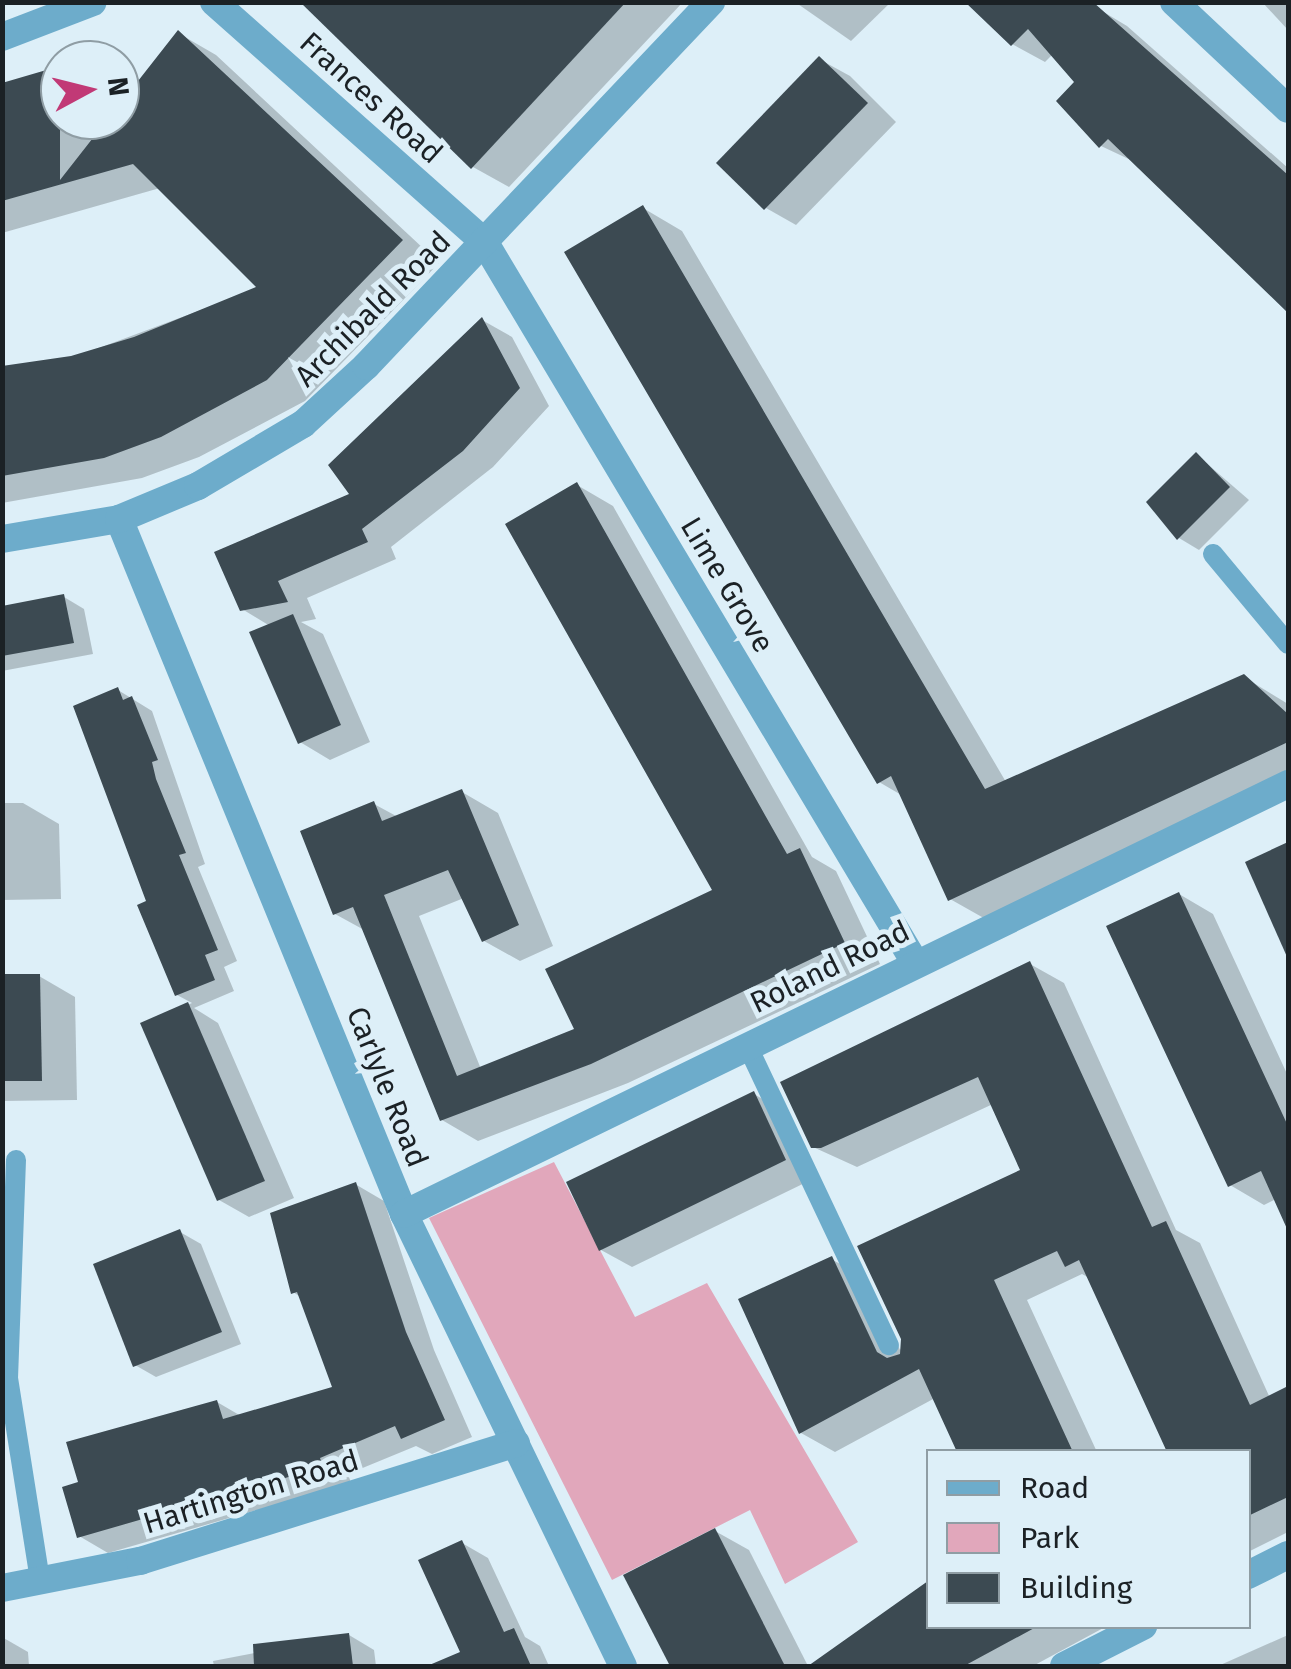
<!DOCTYPE html>
<html>
<head>
<meta charset="utf-8">
<style>
  body { margin:0 }
  #map { position:relative; width:1291px; height:1669px; overflow:hidden; background:#ddeff8; font-family:"Fira Sans",sans-serif }
  div>[style] { position:absolute }
  .green>* { inset:0; background:#e1a7bb }
  .shadow>* { inset:0; background:#0003 }
  .building>* { inset:0; background:#3c4a52 }
  .service>* { height:20px; margin:-10px; padding:0 10px; transform-origin:10px; border-radius:10px; background:#6daccb }
  .minor>* { height:28px; margin:-14px; padding:0 14px; transform-origin:14px; border-radius:14px; background:#6daccb }
  span { translate:-50% -50%; white-space:nowrap; text-align:center; line-height:1.15; -webkit-text-stroke:10px #ddeff8; paint-order:stroke }
  .street-label { font-size:30px; color:#1b2125 }
  .frame { position:absolute; inset:0; border:5px solid #1b2125; pointer-events:none }
  .legend { position:absolute; left:926px; top:1449px; width:325px; height:180px; box-sizing:border-box; background:#ddeff8; border:2px solid #8f9da4; margin:0; padding:12px 18px; list-style:none; font-size:30px; color:#1b2125 }
  .legend li { display:flex; align-items:center; gap:20px; height:50px }
  .legend b { width:50px; border:2px solid #8f9da4 }
  .north { position:absolute; left:40px; top:40px; width:100px; height:100px; box-sizing:border-box; background:#ddeff8; border:2px solid #8f9da4; border-radius:50%; rotate:83deg; font-size:28px; font-weight:700; line-height:40px; text-align:center; color:#1b2125 }
  .north::after { content:''; display:block; margin:auto; width:35px; height:45px; background:#c13976; clip-path:polygon(50% 0,100% 100%,50% 72%,0 100%) }
</style>
</head>
<body>
<div id="map">
  <div class="green">
    <i style="clip-path:polygon(554px 1162px,635px 1317px,707px 1283px,858px 1542px,785px 1584px,750px 1510px,612px 1580px,429px 1218px)"></i>
  </div>
  <div class="shadow">
    <i style="clip-path:polygon(515px 2px,683px 2px,509px 187px,473px 167px)"></i>
    <i style="clip-path:polygon(795px 2px,891px 2px,851px 41px)"></i>
    <i style="clip-path:polygon(969px 2px,1097px 8px,1127px 26px,1288px 168px,1288px 309px,1135px 162px,1101px 146px,1078px 82px,1053px 54px,1045px 62px,1012px 44px)"></i>
    <i style="clip-path:polygon(1262px 2px,1288px 2px,1288px 30px)"></i>
    <i style="clip-path:polygon(178px 33px,216px 55px,439px 263px,305px 401px,199px 457px,142px 478px,2px 503px,2px 368px,72px 358px,260px 288px,160px 188px,2px 233px,2px 87px,60px 69px,60px 120px,120px 120px,120px 108px)"></i>
    <i style="clip-path:polygon(819px 59px,850px 76px,896px 122px,796px 225px,766px 208px)"></i>
    <i style="clip-path:polygon(643px 208px,682px 231px,1006px 782px,1244px 677px,1288px 704px,1288px 782px,989px 921px,950px 899px,903px 796px,879px 782px)"></i>
    <i style="clip-path:polygon(482px 320px,512px 337px,549px 406px,493px 467px,391px 547px,396px 559px,307px 598px,316px 619px,301px 622px,323px 634px,370px 742px,330px 760px,300px 742px,270px 626px,242px 609px,352px 495px)"></i>
    <i style="clip-path:polygon(1197px 455px,1249px 500px,1199px 550px,1179px 538px,1149px 502px)"></i>
    <i style="clip-path:polygon(577px 485px,613px 506px,812px 857px,836px 871px,880px 964px,628px 1083px,478px 1141px,442px 1120px,366px 931px,335px 914px,374px 804px,398px 817px,462px 792px,498px 813px,553px 946px,520px 961px,484px 941px,464px 898px,419px 916px,481px 1069px,577px 1030px,715px 891px)"></i>
    <i style="clip-path:polygon(64px 597px,84px 609px,93px 654px,2px 671px,2px 609px)"></i>
    <i style="clip-path:polygon(118px 690px,152px 711px,205px 864px,198px 867px,237px 961px,224px 967px,234px 991px,194px 1008px,218px 1023px,294px 1198px,249px 1217px,219px 1200px,143px 1024px,192px 1003px,177px 995px,149px 903px)"></i>
    <i style="clip-path:polygon(2px 803px,23px 803px,59px 824px,61px 899px,2px 900px)"></i>
    <i style="clip-path:polygon(1288px 845px,1288px 948px,1248px 863px)"></i>
    <i style="clip-path:polygon(1179px 894px,1213px 914px,1288px 1076px,1288px 1225px,1276px 1199px,1264px 1205px,1230px 1185px)"></i>
    <i style="clip-path:polygon(1030px 964px,1064px 983px,1176px 1230px,1200px 1243px,1270px 1398px,1288px 1388px,1288px 1532px,1248px 1552px,1248px 1452px,1159px 1452px,1168px 1448px,1091px 1279px,1082px 1274px,1027px 1300px,1097px 1452px,960px 1452px,935px 1398px,835px 1452px,801px 1433px,831px 1259px,866px 1278px,900px 1350px,1023px 1171px,993px 1104px,857px 1167px,813px 1147px)"></i>
    <i style="clip-path:polygon(39px 976px,75px 997px,77px 1100px,2px 1101px,2px 977px)"></i>
    <i style="clip-path:polygon(754px 1094px,784px 1112px,815px 1178px,632px 1267px,601px 1250px)"></i>
    <i style="clip-path:polygon(355px 1184px,384px 1201px,434px 1350px,472px 1437px,432px 1454px,416px 1446px,348px 1474px,351px 1483px,108px 1553px,79px 1536px,81px 1484px,217px 1402px,241px 1416px,336px 1389px,302px 1298px,293px 1292px)"></i>
    <i style="clip-path:polygon(180px 1232px,201px 1244px,241px 1344px,156px 1377px,135px 1365px)"></i>
    <i style="clip-path:polygon(715px 1531px,749px 1550px,808px 1666px,672px 1666px,627px 1576px)"></i>
    <i style="clip-path:polygon(462px 1543px,488px 1558px,525px 1637px,540px 1646px,549px 1666px,476px 1666px,421px 1562px)"></i>
    <i style="clip-path:polygon(928px 1587px,928px 1626px,1107px 1626px,1033px 1666px,812px 1666px)"></i>
    <i style="clip-path:polygon(349px 1635px,374px 1650px,376px 1666px,214px 1666px,213px 1661px)"></i>
    <i style="clip-path:polygon(1288px 1635px,1288px 1666px,1218px 1666px)"></i>
    <i style="clip-path:polygon(2px 1637px,28px 1652px,29px 1666px,2px 1666px)"></i>
  </div>
  <div class="building">
    <i style="clip-path:polygon(300px 2px,626px 2px,471px 169px)"></i>
    <i style="clip-path:polygon(965px 2px,1093px 2px,1288px 175px,1288px 313px,1108px 139px,1099px 148px,1056px 101px,1074px 82px,1028px 29px,1011px 46px)"></i>
    <i style="clip-path:polygon(178px 30px,403px 240px,267px 380px,161px 437px,104px 458px,2px 476px,2px 366px,71px 356px,134px 337px,256px 287px,133px 164px,2px 201px,2px 83px,60px 66px,60px 180px,107px 120px,120px 120px,120px 104px)"></i>
    <i style="clip-path:polygon(819px 56px,868px 103px,764px 210px,716px 163px)"></i>
    <i style="clip-path:polygon(643px 205px,985px 789px,1244px 674px,1288px 714px,1288px 742px,948px 901px,891px 776px,877px 784px,564px 252px)"></i>
    <i style="clip-path:polygon(482px 317px,520px 388px,463px 451px,362px 529px,368px 542px,278px 581px,288px 602px,240px 611px,214px 552px,349px 494px,328px 465px)"></i>
    <i style="clip-path:polygon(1196px 452px,1230px 487px,1177px 540px,1146px 502px)"></i>
    <i style="clip-path:polygon(577px 482px,787px 854px,800px 848px,845px 943px,591px 1064px,440px 1121px,353px 907px,333px 915px,300px 831px,374px 801px,382px 821px,462px 789px,519px 925px,482px 942px,448px 870px,384px 895px,457px 1076px,574px 1029px,545px 969px,712px 890px,505px 524px)"></i>
    <i style="clip-path:polygon(64px 594px,74px 643px,2px 656px,2px 606px)"></i>
    <i style="clip-path:polygon(293px 614px,341px 725px,298px 744px,249px 632px)"></i>
    <i style="clip-path:polygon(118px 687px,123px 700px,132px 696px,158px 760px,152px 762px,156px 779px,186px 853px,179px 855px,218px 950px,205px 955px,215px 980px,175px 996px,137px 905px,146px 901px,73px 706px)"></i>
    <i style="clip-path:polygon(1288px 842px,1288px 959px,1245px 862px)"></i>
    <i style="clip-path:polygon(1179px 892px,1288px 1126px,1288px 1231px,1261px 1171px,1228px 1187px,1106px 926px)"></i>
    <i style="clip-path:polygon(1030px 961px,1152px 1227px,1166px 1221px,1250px 1405px,1288px 1386px,1288px 1497px,1248px 1516px,1248px 1452px,1167px 1452px,1079px 1260px,1065px 1267px,1057px 1251px,994px 1280px,1073px 1452px,957px 1452px,919px 1369px,799px 1434px,738px 1299px,832px 1256px,877px 1352px,887px 1358px,900px 1354px,901px 1339px,857px 1246px,1020px 1170px,978px 1077px,821px 1148px,811px 1148px,780px 1082px)"></i>
    <i style="clip-path:polygon(2px 974px,40px 974px,42px 1081px,2px 1081px)"></i>
    <i style="clip-path:polygon(188px 1002px,265px 1181px,217px 1201px,140px 1023px)"></i>
    <i style="clip-path:polygon(754px 1091px,786px 1160px,599px 1251px,566px 1182px)"></i>
    <i style="clip-path:polygon(356px 1182px,406px 1332px,445px 1420px,401px 1439px,395px 1426px,320px 1458px,323px 1467px,77px 1538px,62px 1487px,78px 1482px,66px 1442px,217px 1400px,223px 1419px,332px 1387px,297px 1292px,291px 1294px,270px 1213px)"></i>
    <i style="clip-path:polygon(180px 1229px,222px 1332px,133px 1367px,93px 1264px)"></i>
    <i style="clip-path:polygon(715px 1528px,785px 1666px,670px 1666px,623px 1575px)"></i>
    <i style="clip-path:polygon(462px 1540px,504px 1632px,514px 1628px,531px 1666px,427px 1666px,460px 1652px,418px 1560px)"></i>
    <i style="clip-path:polygon(928px 1581px,928px 1626px,1038px 1626px,964px 1666px,808px 1666px)"></i>
    <i style="clip-path:polygon(349px 1633px,353px 1666px,254px 1666px,253px 1644px)"></i>
  </div>
  <div class="service">
    <i style="left:1213px;top:554px;width:117px;rotate:50.2deg"></i>
    <i style="left:747px;top:1045px;width:332px;rotate:64.7deg"></i>
    <i style="left:16px;top:1160px;width:218px;rotate:92.1deg"></i>
    <i style="left:8px;top:1378px;width:204px;rotate:81deg"></i>
  </div>
  <div class="minor">
    <i style="left:214px;top:2px;width:363px;rotate:41.6deg"></i>
    <i style="left:485px;top:243px;width:836px;rotate:59.14deg"></i>
    <i style="left:1174px;top:2px;width:156px;rotate:43.2deg"></i>
    <i style="left:2px;top:37px;width:97px;rotate:-21deg"></i>
    <i style="left:119px;top:519px;width:751px;rotate:67.7deg"></i>
    <i style="left:404px;top:1214px;width:502px;rotate:64.15deg"></i>
    <i style="left:2px;top:539px;width:119px;rotate:-9.7deg"></i>
    <i style="left:119px;top:519px;width:86px;rotate:-22.7deg"></i>
    <i style="left:198px;top:486px;width:122px;rotate:-30.6deg"></i>
    <i style="left:303px;top:424px;width:86px;rotate:-42.6deg"></i>
    <i style="left:366px;top:366px;width:502px;rotate:-46.54deg"></i>
    <i style="left:404px;top:1214px;width:983px;rotate:-25.94deg"></i>
    <i style="left:1248px;top:1575px;width:45px;rotate:-26.6deg"></i>
    <i style="left:2px;top:1588px;width:141px;rotate:-11.1deg"></i>
    <i style="left:140px;top:1561px;width:394px;rotate:-17.4deg"></i>
    <i style="left:1064px;top:1666px;width:89px;rotate:-26.9deg"></i>
  </div>
  <div class="street-label">
    <span style="left:371px;top:98px;rotate:42deg">Frances Road</span>
    <span style="left:373px;top:309px;rotate:-45deg">Archibald Road</span>
    <span style="left:727px;top:585px;rotate:59deg">Lime Grove</span>
    <span style="left:830px;top:967px;rotate:-26deg">Roland Road</span>
    <span style="left:387px;top:1087px;rotate:68deg">Carlyle Road</span>
    <span style="left:251px;top:1492px;rotate:-17deg">Hartington Road</span>
  </div>
  <div class="frame"></div>
  <ul class="legend">
  <li><b style="height:12px;background:#6daccb"></b>Road</li>
  <li><b style="height:28px;background:#e1a7bb"></b>Park</li>
  <li><b style="height:28px;background:#3c4a52"></b>Building</li>
  </ul>
  <div class="north">N</div>
</div>
</body>
</html>
